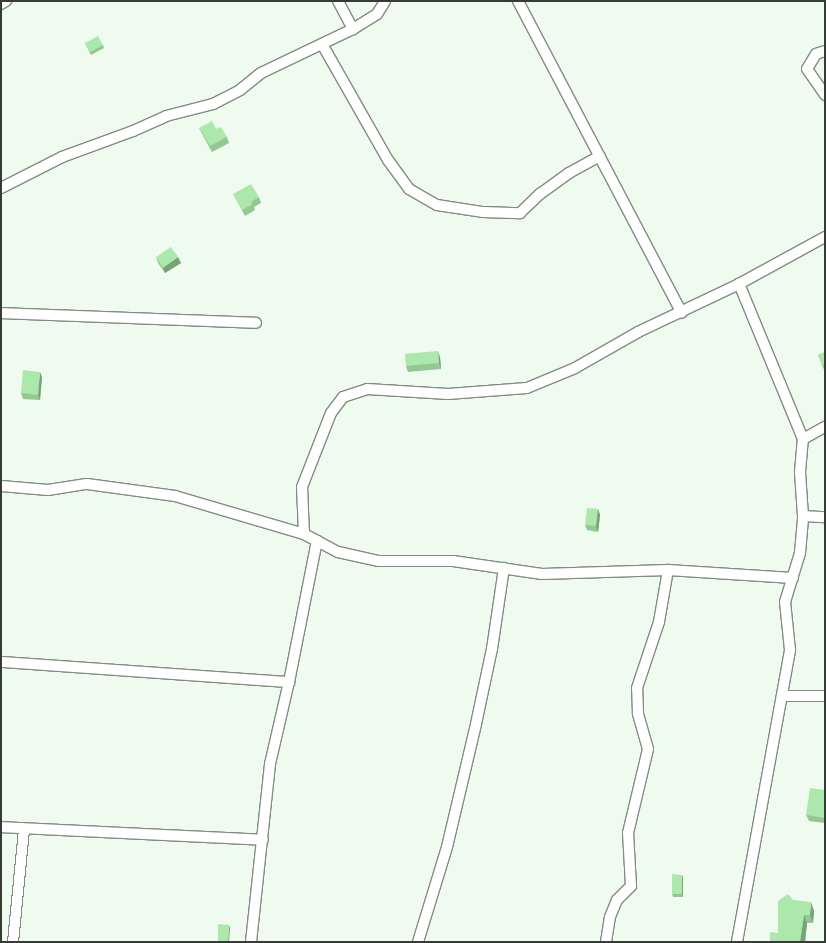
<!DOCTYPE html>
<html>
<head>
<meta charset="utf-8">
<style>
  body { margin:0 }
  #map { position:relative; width:826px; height:943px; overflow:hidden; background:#eefbee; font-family:"PT Serif",serif }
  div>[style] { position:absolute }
  .roads { filter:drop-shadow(1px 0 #828d82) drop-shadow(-1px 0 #828d82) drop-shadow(0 1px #828d82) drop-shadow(0 -1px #828d82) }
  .street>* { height:10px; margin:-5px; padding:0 5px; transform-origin:5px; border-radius:5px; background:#fff }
  .wall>* { inset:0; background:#94c794 }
  .shaded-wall>* { inset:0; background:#78a278 }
  .building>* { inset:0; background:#ace7ac }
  span { translate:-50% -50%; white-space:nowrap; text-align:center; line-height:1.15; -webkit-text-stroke:4px #fff; paint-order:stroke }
  .frame { position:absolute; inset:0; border:2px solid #363b36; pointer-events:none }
</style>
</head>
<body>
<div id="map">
  <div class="roads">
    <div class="street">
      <i style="left:338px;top:1px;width:32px;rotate:62deg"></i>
      <i style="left:518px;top:1px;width:352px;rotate:62.3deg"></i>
      <i style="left:1px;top:4px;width:6px;rotate:-31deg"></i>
      <i style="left:322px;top:44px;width:133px;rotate:60.4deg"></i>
      <i style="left:388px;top:160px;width:36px;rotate:54deg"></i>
      <i style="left:409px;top:189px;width:32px;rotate:30deg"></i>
      <i style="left:437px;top:205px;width:47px;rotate:8.7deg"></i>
      <i style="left:483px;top:212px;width:37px;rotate:2deg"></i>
      <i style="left:520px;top:213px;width:28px;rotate:-44deg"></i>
      <i style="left:540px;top:194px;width:36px;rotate:-36deg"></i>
      <i style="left:569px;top:173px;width:35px;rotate:-29deg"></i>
      <i style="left:825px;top:51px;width:9px;rotate:162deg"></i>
      <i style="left:816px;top:54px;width:17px;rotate:121deg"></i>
      <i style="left:807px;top:69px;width:32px;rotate:55deg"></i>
      <i style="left:1px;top:188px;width:68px;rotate:-26.9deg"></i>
      <i style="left:62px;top:157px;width:76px;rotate:-20.1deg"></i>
      <i style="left:133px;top:131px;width:36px;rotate:-24deg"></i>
      <i style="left:166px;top:116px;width:49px;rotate:-14.3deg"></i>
      <i style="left:213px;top:104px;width:30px;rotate:-27deg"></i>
      <i style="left:240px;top:90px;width:27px;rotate:-39deg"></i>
      <i style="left:261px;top:73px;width:102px;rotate:-25.6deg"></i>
      <i style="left:353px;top:29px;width:28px;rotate:-32deg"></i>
      <i style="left:377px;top:14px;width:15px;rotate:-58deg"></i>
      <i style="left:1px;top:313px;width:255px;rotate:2.2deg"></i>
      <i style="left:803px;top:439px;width:25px;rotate:-29deg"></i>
      <i style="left:1px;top:486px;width:47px;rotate:4.9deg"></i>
      <i style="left:48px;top:490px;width:39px;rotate:-9deg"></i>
      <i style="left:87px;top:484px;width:89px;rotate:7.8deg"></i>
      <i style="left:175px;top:496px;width:134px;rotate:16.4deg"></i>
      <i style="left:304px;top:534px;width:38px;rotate:28deg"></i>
      <i style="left:338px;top:552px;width:42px;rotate:12.4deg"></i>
      <i style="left:379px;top:561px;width:74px"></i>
      <i style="left:453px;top:561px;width:90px;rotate:8.3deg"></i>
      <i style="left:542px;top:574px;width:126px;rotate:-1.8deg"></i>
      <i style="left:668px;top:570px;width:125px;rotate:3.7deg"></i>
      <i style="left:803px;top:516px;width:22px;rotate:3deg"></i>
      <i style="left:304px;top:534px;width:47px;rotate:-92.4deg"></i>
      <i style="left:302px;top:487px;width:79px;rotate:-68.6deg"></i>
      <i style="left:331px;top:413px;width:20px;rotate:-53deg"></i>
      <i style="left:343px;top:397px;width:25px;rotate:-18deg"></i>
      <i style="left:367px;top:389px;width:81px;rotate:3.5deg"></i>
      <i style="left:448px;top:394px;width:79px;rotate:-4.3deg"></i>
      <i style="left:527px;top:388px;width:52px;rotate:-22.6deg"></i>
      <i style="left:575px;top:368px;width:73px;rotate:-29.7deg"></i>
      <i style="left:638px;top:332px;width:112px;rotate:-25.4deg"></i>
      <i style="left:739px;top:284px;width:98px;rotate:-28.7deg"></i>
      <i style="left:1px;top:662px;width:289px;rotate:4deg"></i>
      <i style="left:782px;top:696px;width:43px"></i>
      <i style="left:1px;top:827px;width:262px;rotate:2.8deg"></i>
      <i style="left:13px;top:942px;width:114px;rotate:-84.4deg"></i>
      <i style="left:251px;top:942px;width:179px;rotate:-83.9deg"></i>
      <i style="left:270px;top:764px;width:84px;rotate:-77deg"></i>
      <i style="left:289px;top:682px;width:144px;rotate:-78.8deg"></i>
      <i style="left:418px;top:942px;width:99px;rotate:-73deg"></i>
      <i style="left:447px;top:847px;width:126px;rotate:-76.7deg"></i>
      <i style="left:476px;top:724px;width:77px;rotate:-78deg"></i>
      <i style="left:492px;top:649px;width:82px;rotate:-81.6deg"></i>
      <i style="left:606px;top:942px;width:25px;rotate:-81deg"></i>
      <i style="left:610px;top:917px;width:18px;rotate:-68deg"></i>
      <i style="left:617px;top:900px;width:20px;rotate:-45deg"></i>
      <i style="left:631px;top:886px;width:53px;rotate:-93.2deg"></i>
      <i style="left:628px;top:833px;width:86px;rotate:-76.6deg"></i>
      <i style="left:648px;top:749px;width:37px;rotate:-106deg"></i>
      <i style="left:638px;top:713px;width:25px;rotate:-92deg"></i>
      <i style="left:637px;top:688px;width:70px;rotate:-71.6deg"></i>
      <i style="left:659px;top:622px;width:53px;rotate:-80.2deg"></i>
      <i style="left:737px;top:942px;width:297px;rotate:-79.7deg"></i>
      <i style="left:790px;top:650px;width:48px;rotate:-95.9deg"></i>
      <i style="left:785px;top:602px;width:51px;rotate:-73deg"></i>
      <i style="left:800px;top:553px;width:37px;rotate:-85deg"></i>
      <i style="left:803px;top:516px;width:44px;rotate:-93.9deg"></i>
      <i style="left:800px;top:472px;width:33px;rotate:-85deg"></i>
      <i style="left:803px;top:439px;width:168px;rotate:-112.4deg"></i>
    </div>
  </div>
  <div class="wall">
    <i style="clip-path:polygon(85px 43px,103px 45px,104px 48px,91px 55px)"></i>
    <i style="clip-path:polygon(199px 128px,216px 129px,227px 137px,229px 143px,212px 152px,202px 134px)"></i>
    <i style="clip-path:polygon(233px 194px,259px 197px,261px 203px,254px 207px,255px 210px,245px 216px,236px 199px)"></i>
    <i style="clip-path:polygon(156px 257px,181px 263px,165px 273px,158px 263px)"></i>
    <i style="clip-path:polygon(825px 352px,825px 372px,818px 355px)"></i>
    <i style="clip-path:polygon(440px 357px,441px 369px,408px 372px,406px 366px)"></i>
    <i style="clip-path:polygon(42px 377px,40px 400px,23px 399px,21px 393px)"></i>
    <i style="clip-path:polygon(598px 509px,600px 515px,598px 532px,587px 530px,585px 525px)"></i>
    <i style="clip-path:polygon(825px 790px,825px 823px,809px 821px,806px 815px)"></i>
    <i style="clip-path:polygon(682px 875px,683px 878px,683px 897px,673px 897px,672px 894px)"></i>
    <i style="clip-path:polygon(793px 900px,814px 911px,813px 923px,807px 923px,805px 942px,770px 942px,778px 933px)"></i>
  </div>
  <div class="shaded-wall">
    <i style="clip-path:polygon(178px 257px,181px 263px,165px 273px,163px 268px)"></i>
    <i style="clip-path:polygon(438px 351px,440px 357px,441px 369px,439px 363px)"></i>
    <i style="clip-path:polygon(40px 372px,42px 377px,40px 400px,38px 395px)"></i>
    <i style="clip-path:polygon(598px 509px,600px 515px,598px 532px,596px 526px)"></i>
    <i style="clip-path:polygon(682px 875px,683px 878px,683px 897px,682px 894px)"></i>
    <i style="clip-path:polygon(811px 902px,814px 911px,813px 923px,810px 915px)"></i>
    <i style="clip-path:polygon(804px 915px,807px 923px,805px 942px,800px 942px)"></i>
    <i style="clip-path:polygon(229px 925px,230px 928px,229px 942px,228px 942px)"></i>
  </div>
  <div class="building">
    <i style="clip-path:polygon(98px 36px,103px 45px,90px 52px,85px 43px)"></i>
    <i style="clip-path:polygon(212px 121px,216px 129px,221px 127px,227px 137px,210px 146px,199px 128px)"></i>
    <i style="clip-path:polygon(251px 184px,259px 197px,251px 202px,253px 204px,242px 210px,233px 194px)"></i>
    <i style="clip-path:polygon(171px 247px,178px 257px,163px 268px,156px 257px)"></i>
    <i style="clip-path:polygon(438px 351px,439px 363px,406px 366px,405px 354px)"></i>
    <i style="clip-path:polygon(825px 352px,825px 364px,822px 365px,818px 355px)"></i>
    <i style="clip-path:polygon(23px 370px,40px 372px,38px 395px,21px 393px)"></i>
    <i style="clip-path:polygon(587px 508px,598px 509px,596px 526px,585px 525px)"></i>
    <i style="clip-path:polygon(810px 788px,825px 790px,824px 818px,806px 815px)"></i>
    <i style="clip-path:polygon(672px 874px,682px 875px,682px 894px,672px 894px)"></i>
    <i style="clip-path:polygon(788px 894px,793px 900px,811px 902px,810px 915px,804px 915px,800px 942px,770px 942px,770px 932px,778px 933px,778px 901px)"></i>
    <i style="clip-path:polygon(218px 924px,229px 925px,228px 942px,218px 942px)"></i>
  </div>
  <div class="frame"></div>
</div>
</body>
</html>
